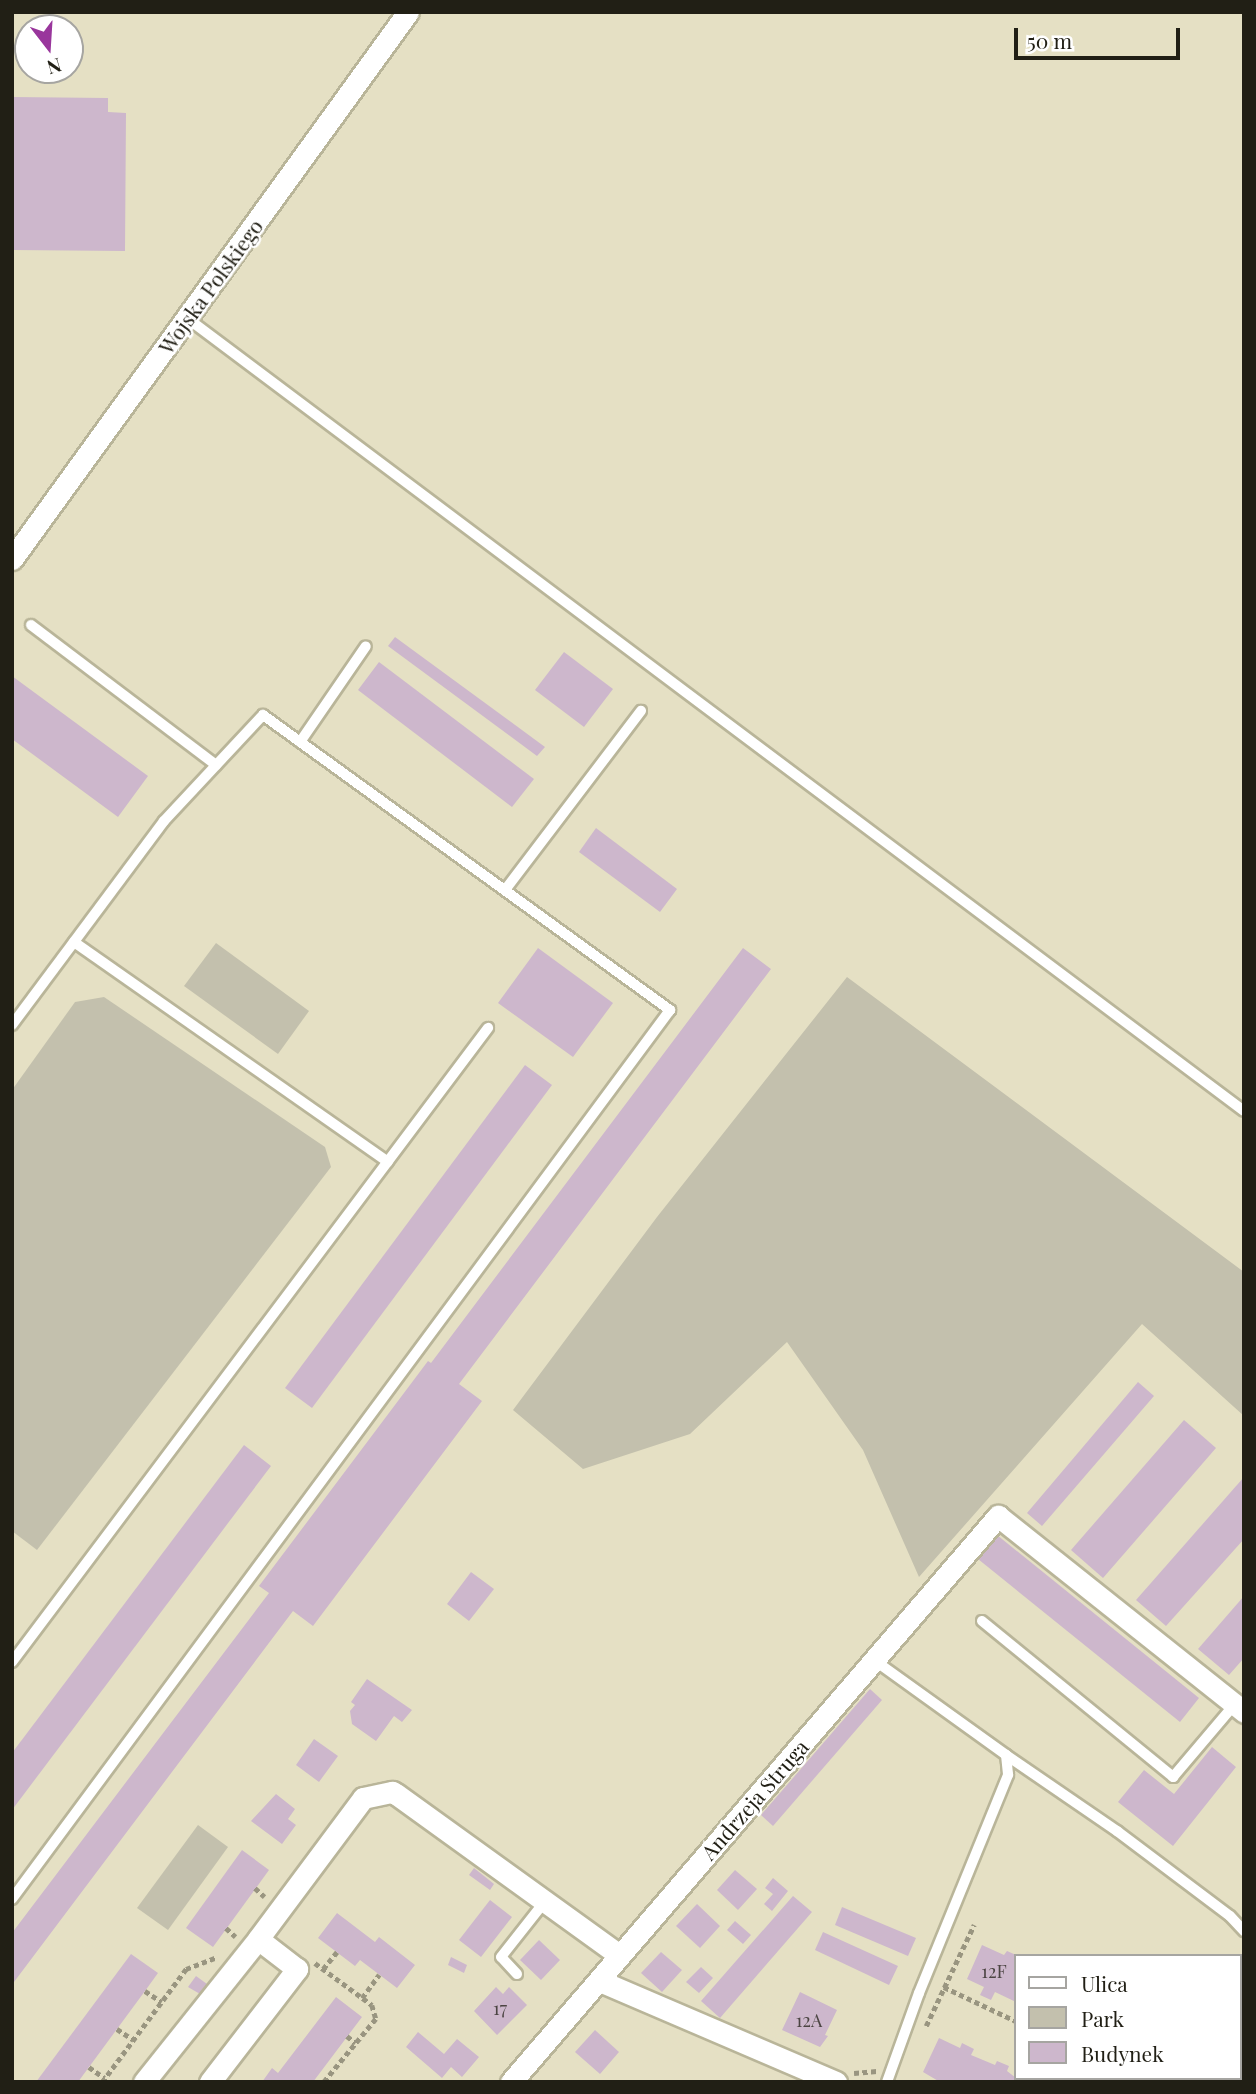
<!DOCTYPE html>
<html>
<head>
<meta charset="utf-8">
<style>
  body { margin:0 }
  #map { position:relative; width:1256px; height:2094px; overflow:hidden; background:#e5e0c4; font-family:"Playfair Display",serif }
  div>[style] { position:absolute }
  .green>* { inset:0; background:#c3c0ad }
  .building>* { inset:0; background:#cdb7cc }
  .path>* { height:4.5px; margin-top:-2.25px; transform-origin:0; background:repeating-linear-gradient(90deg,#999580 0 5px,transparent 0 8.5px) }
  .roads { filter:drop-shadow(2px 0 #b9b599) drop-shadow(-2px 0 #b9b599) drop-shadow(0 2px #b9b599) drop-shadow(0 -2px #b9b599) }
  .lane>* { height:10px; margin:-5px; padding:0 5px; transform-origin:5px; border-radius:5px; background:#fff }
  .street>* { height:21px; margin:-10.5px; padding:0 10.5px; transform-origin:10.5px; border-radius:10.5px; background:#fff }
  span { translate:-50% -50%; white-space:nowrap; text-align:center; line-height:1.15; -webkit-text-stroke:5px #fff; paint-order:stroke }
  .number-label { font-size:18px; color:#4c4543 }
  .number-label span { -webkit-text-stroke-width:0 }
  .street-label { font-size:21px; color:#211f15 }
  .frame { position:absolute; inset:0; border:14px solid #211f15; pointer-events:none }
  .legend { position:absolute; left:1014px; top:1954px; width:228px; height:126px; box-sizing:border-box; background:#fff; border:2px solid #a6a5a1; margin:0; padding:9px 12px; list-style:none; font-size:21px; color:#211f15 }
  .legend li { display:flex; align-items:center; gap:14px; height:35px }
  .legend b { width:35px; border:2px solid #a6a5a1 }
  .north { position:absolute; left:14px; top:14px; width:70px; height:70px; box-sizing:border-box; background:#fff; border:2px solid #a6a5a1; border-radius:50%; rotate:163deg; font-size:19px; font-weight:700; line-height:28px; text-align:center; color:#211f15 }
  .north::after { content:''; display:block; margin:auto; width:24px; height:32px; background:#99369c; clip-path:polygon(50% 0,100% 100%,50% 72%,0 100%) }
  .scale { position:absolute; left:1014px; top:28px; width:166px; height:32px; box-sizing:border-box; border:4px solid #211f15; border-top:0; padding-left:9px; font-size:21px; line-height:24px; white-space:nowrap; color:#211f15; -webkit-text-stroke:5px #fff; paint-order:stroke }
</style>
</head>
<body>
<div id="map">
  <div class="green">
    <i style="clip-path:polygon(216px 943px,309px 1011px,278px 1054px,184px 986px)"></i>
    <i style="clip-path:polygon(847px 977px,1244px 1272px,1244px 1416px,1142px 1324px,919px 1577px,863px 1450px,787px 1342px,690px 1434px,583px 1469px,513px 1410px,657px 1217px)"></i>
    <i style="clip-path:polygon(104px 997px,325px 1147px,331px 1167px,37px 1550px,12px 1531px,12px 1090px,75px 1002px)"></i>
    <i style="clip-path:polygon(198px 1825px,228px 1847px,168px 1930px,137px 1908px)"></i>
  </div>
  <div class="building">
    <i style="clip-path:polygon(12px 97px,108px 98px,108px 112px,126px 113px,125px 251px,12px 250px)"></i>
    <i style="clip-path:polygon(395px 637px,545px 747px,537px 756px,388px 646px)"></i>
    <i style="clip-path:polygon(564px 652px,613px 689px,584px 727px,535px 690px)"></i>
    <i style="clip-path:polygon(379px 662px,534px 779px,512px 807px,358px 690px)"></i>
    <i style="clip-path:polygon(12px 676px,148px 776px,118px 817px,12px 739px)"></i>
    <i style="clip-path:polygon(596px 828px,677px 889px,660px 912px,579px 852px)"></i>
    <i style="clip-path:polygon(538px 948px,613px 1003px,573px 1057px,498px 1003px)"></i>
    <i style="clip-path:polygon(743px 948px,771px 969px,459px 1384px,482px 1401px,313px 1626px,293px 1611px,14px 1982px,12px 1933px,269px 1593px,259px 1586px,428px 1361px,431px 1363px)"></i>
    <i style="clip-path:polygon(525px 1065px,552px 1085px,312px 1408px,285px 1388px)"></i>
    <i style="clip-path:polygon(1138px 1382px,1154px 1396px,1042px 1526px,1027px 1513px)"></i>
    <i style="clip-path:polygon(1184px 1420px,1216px 1448px,1103px 1578px,1071px 1550px)"></i>
    <i style="clip-path:polygon(244px 1445px,271px 1466px,12px 1810px,12px 1753px)"></i>
    <i style="clip-path:polygon(1244px 1477px,1244px 1539px,1166px 1626px,1136px 1600px)"></i>
    <i style="clip-path:polygon(997px 1535px,1199px 1698px,1180px 1722px,978px 1559px)"></i>
    <i style="clip-path:polygon(471px 1572px,494px 1589px,469px 1621px,447px 1604px)"></i>
    <i style="clip-path:polygon(1244px 1596px,1244px 1658px,1229px 1675px,1198px 1649px)"></i>
    <i style="clip-path:polygon(367px 1679px,412px 1710px,402px 1722px,394px 1716px,376px 1741px,352px 1724px,350px 1711px,355px 1705px,351px 1702px)"></i>
    <i style="clip-path:polygon(870px 1689px,882px 1700px,773px 1826px,761px 1815px)"></i>
    <i style="clip-path:polygon(314px 1739px,338px 1756px,319px 1782px,296px 1765px)"></i>
    <i style="clip-path:polygon(1212px 1747px,1236px 1767px,1173px 1846px,1118px 1802px,1144px 1770px,1174px 1794px)"></i>
    <i style="clip-path:polygon(276px 1794px,295px 1809px,288px 1819px,296px 1825px,282px 1844px,251px 1821px)"></i>
    <i style="clip-path:polygon(242px 1850px,269px 1870px,213px 1947px,186px 1928px)"></i>
    <i style="clip-path:polygon(474px 1868px,494px 1884px,490px 1890px,469px 1875px)"></i>
    <i style="clip-path:polygon(735px 1870px,757px 1889px,738px 1910px,717px 1890px)"></i>
    <i style="clip-path:polygon(773px 1878px,788px 1891px,772px 1911px,764px 1904px,773px 1894px,765px 1888px)"></i>
    <i style="clip-path:polygon(793px 1896px,812px 1912px,720px 2018px,701px 2001px)"></i>
    <i style="clip-path:polygon(490px 1900px,512px 1917px,481px 1957px,459px 1940px)"></i>
    <i style="clip-path:polygon(697px 1904px,720px 1926px,700px 1948px,676px 1926px)"></i>
    <i style="clip-path:polygon(842px 1907px,916px 1938px,908px 1956px,835px 1925px)"></i>
    <i style="clip-path:polygon(337px 1913px,375px 1942px,379px 1937px,415px 1965px,397px 1988px,360px 1960px,355px 1966px,318px 1938px)"></i>
    <i style="clip-path:polygon(735px 1921px,751px 1935px,743px 1944px,727px 1930px)"></i>
    <i style="clip-path:polygon(823px 1932px,898px 1966px,889px 1985px,815px 1950px)"></i>
    <i style="clip-path:polygon(539px 1940px,560px 1960px,541px 1980px,520px 1960px)"></i>
    <i style="clip-path:polygon(982px 1945px,1004px 1955px,1007px 1951px,1016px 1955px,1016px 2002px,995px 1992px,991px 2000px,980px 1995px,984px 1987px,967px 1979px)"></i>
    <i style="clip-path:polygon(661px 1952px,682px 1970px,662px 1992px,641px 1973px)"></i>
    <i style="clip-path:polygon(131px 1954px,158px 1973px,145px 1991px,78px 2082px,36px 2082px)"></i>
    <i style="clip-path:polygon(451px 1957px,467px 1965px,464px 1973px,448px 1965px)"></i>
    <i style="clip-path:polygon(701px 1967px,713px 1978px,699px 1993px,686px 1982px)"></i>
    <i style="clip-path:polygon(196px 1976px,207px 1984px,200px 1994px,188px 1987px)"></i>
    <i style="clip-path:polygon(496px 1987px,503px 1994px,509px 1987px,527px 2005px,497px 2035px,474px 2011px)"></i>
    <i style="clip-path:polygon(800px 1992px,837px 2010px,825px 2035px,828px 2036px,820px 2047px,782px 2030px)"></i>
    <i style="clip-path:polygon(336px 1997px,362px 2017px,313px 2082px,262px 2082px,272px 2068px,278px 2073px)"></i>
    <i style="clip-path:polygon(595px 2030px,619px 2052px,600px 2074px,575px 2052px)"></i>
    <i style="clip-path:polygon(418px 2032px,444px 2054px,457px 2039px,479px 2057px,462px 2077px,451px 2067px,442px 2078px,406px 2047px)"></i>
    <i style="clip-path:polygon(939px 2038px,960px 2048px,962px 2043px,974px 2049px,971px 2055px,995px 2065px,997px 2061px,1009px 2066px,1007px 2071px,1016px 2078px,1030px 2082px,940px 2082px,923px 2072px)"></i>
  </div>
  <div class="path">
    <i style="left:255px;top:1888px;width:13px;rotate:42deg"></i>
    <i style="left:226px;top:1928px;width:13px;rotate:42deg"></i>
    <i style="left:315px;top:1963px;width:71px;rotate:36.4deg"></i>
    <i style="left:372px;top:2005px;width:15px;rotate:74deg"></i>
    <i style="left:376px;top:2019px;width:82px;rotate:129.5deg"></i>
    <i style="left:323px;top:1969px;width:22px;rotate:-51deg"></i>
    <i style="left:944px;top:1987px;width:80px;rotate:25.3deg"></i>
    <i style="left:145px;top:1991px;width:20px;rotate:33deg"></i>
    <i style="left:362px;top:1998px;width:29px;rotate:-54deg"></i>
    <i style="left:926px;top:2026px;width:112px;rotate:-64.6deg"></i>
    <i style="left:117px;top:2029px;width:20px;rotate:33deg"></i>
    <i style="left:347px;top:2036px;width:11px;rotate:38deg"></i>
    <i style="left:89px;top:2067px;width:19px;rotate:35deg"></i>
    <i style="left:854px;top:2073px;width:23px;rotate:-5deg"></i>
    <i style="left:102px;top:2082px;width:141px;rotate:-53.4deg"></i>
    <i style="left:186px;top:1969px;width:31px;rotate:-21deg"></i>
    <i style="left:1059px;top:2082px;width:4px;rotate:-63deg"></i>
  </div>
  <div class="roads">
    <div class="lane">
      <i style="left:187px;top:318px;width:1321px;rotate:36.88deg"></i>
      <i style="left:31px;top:625px;width:232px;rotate:37.1deg"></i>
      <i style="left:300px;top:742px;width:116px;rotate:-55.5deg"></i>
      <i style="left:505px;top:890px;width:225px;rotate:-52.8deg"></i>
      <i style="left:74px;top:942px;width:383px;rotate:35deg"></i>
      <i style="left:12px;top:1025px;width:254px;rotate:-53.3deg"></i>
      <i style="left:164px;top:821px;width:145px;rotate:-47deg"></i>
      <i style="left:263px;top:715px;width:503px;rotate:35.94deg"></i>
      <i style="left:670px;top:1010px;width:1106px;rotate:126.51deg"></i>
      <i style="left:982px;top:1621px;width:247px;rotate:39.2deg"></i>
      <i style="left:1173px;top:1777px;width:94px;rotate:-49.7deg"></i>
      <i style="left:874px;top:1660px;width:163px;rotate:35.7deg"></i>
      <i style="left:1006px;top:1755px;width:20px;rotate:84deg"></i>
      <i style="left:1008px;top:1775px;width:235px;rotate:112.2deg"></i>
      <i style="left:919px;top:1993px;width:95px;rotate:109.8deg"></i>
      <i style="left:12px;top:1662px;width:793px;rotate:-53.1deg"></i>
      <i style="left:1006px;top:1755px;width:135px;rotate:34.4deg"></i>
      <i style="left:1117px;top:1831px;width:141px;rotate:37deg"></i>
      <i style="left:1230px;top:1916px;width:21px;rotate:47deg"></i>
      <i style="left:517px;top:1974px;width:23px;rotate:-133deg"></i>
      <i style="left:501px;top:1957px;width:73px;rotate:-51.7deg"></i>
    </div>
    <div class="street">
      <i style="left:12px;top:559px;width:675px;rotate:-54.1deg"></i>
      <i style="left:600px;top:1981px;width:257px;rotate:23.2deg"></i>
      <i style="left:144px;top:2082px;width:183px;rotate:-51.4deg"></i>
      <i style="left:258px;top:1939px;width:176px;rotate:-53.3deg"></i>
      <i style="left:363px;top:1798px;width:30px;rotate:-12deg"></i>
      <i style="left:392px;top:1792px;width:4px;rotate:27deg"></i>
      <i style="left:396px;top:1794px;width:275px;rotate:35.8deg"></i>
      <i style="left:210px;top:2082px;width:143px;rotate:-52.4deg"></i>
      <i style="left:297px;top:1969px;width:49px;rotate:-142.4deg"></i>
      <i style="left:511px;top:2082px;width:747px;rotate:-49.29deg"></i>
      <i style="left:998px;top:1516px;width:315px;rotate:38.5deg"></i>
      <i style="left:1098px;top:2082px;width:4px;rotate:-63deg"></i>
    </div>
  </div>
  <div class="number-label">
    <span style="left:994px;top:1971px">12F</span>
    <span style="left:500px;top:2008px">17</span>
    <span style="left:809px;top:2020px">12A</span>
  </div>
  <div class="street-label">
    <span style="left:210px;top:286px;rotate:-54deg">Wojska Polskiego</span>
    <span style="left:754px;top:1799px;rotate:-49deg">Andrzeja Struga</span>
  </div>
  <div class="frame"></div>
  <ul class="legend">
  <li><b style="height:9px;background:#fff"></b>Ulica</li>
  <li><b style="height:19px;background:#c3c0ad"></b>Park</li>
  <li><b style="height:19px;background:#cdb7cc"></b>Budynek</li>
  </ul>
  <div class="north">N</div>
  <div class="scale">50 m</div>
</div>
</body>
</html>
